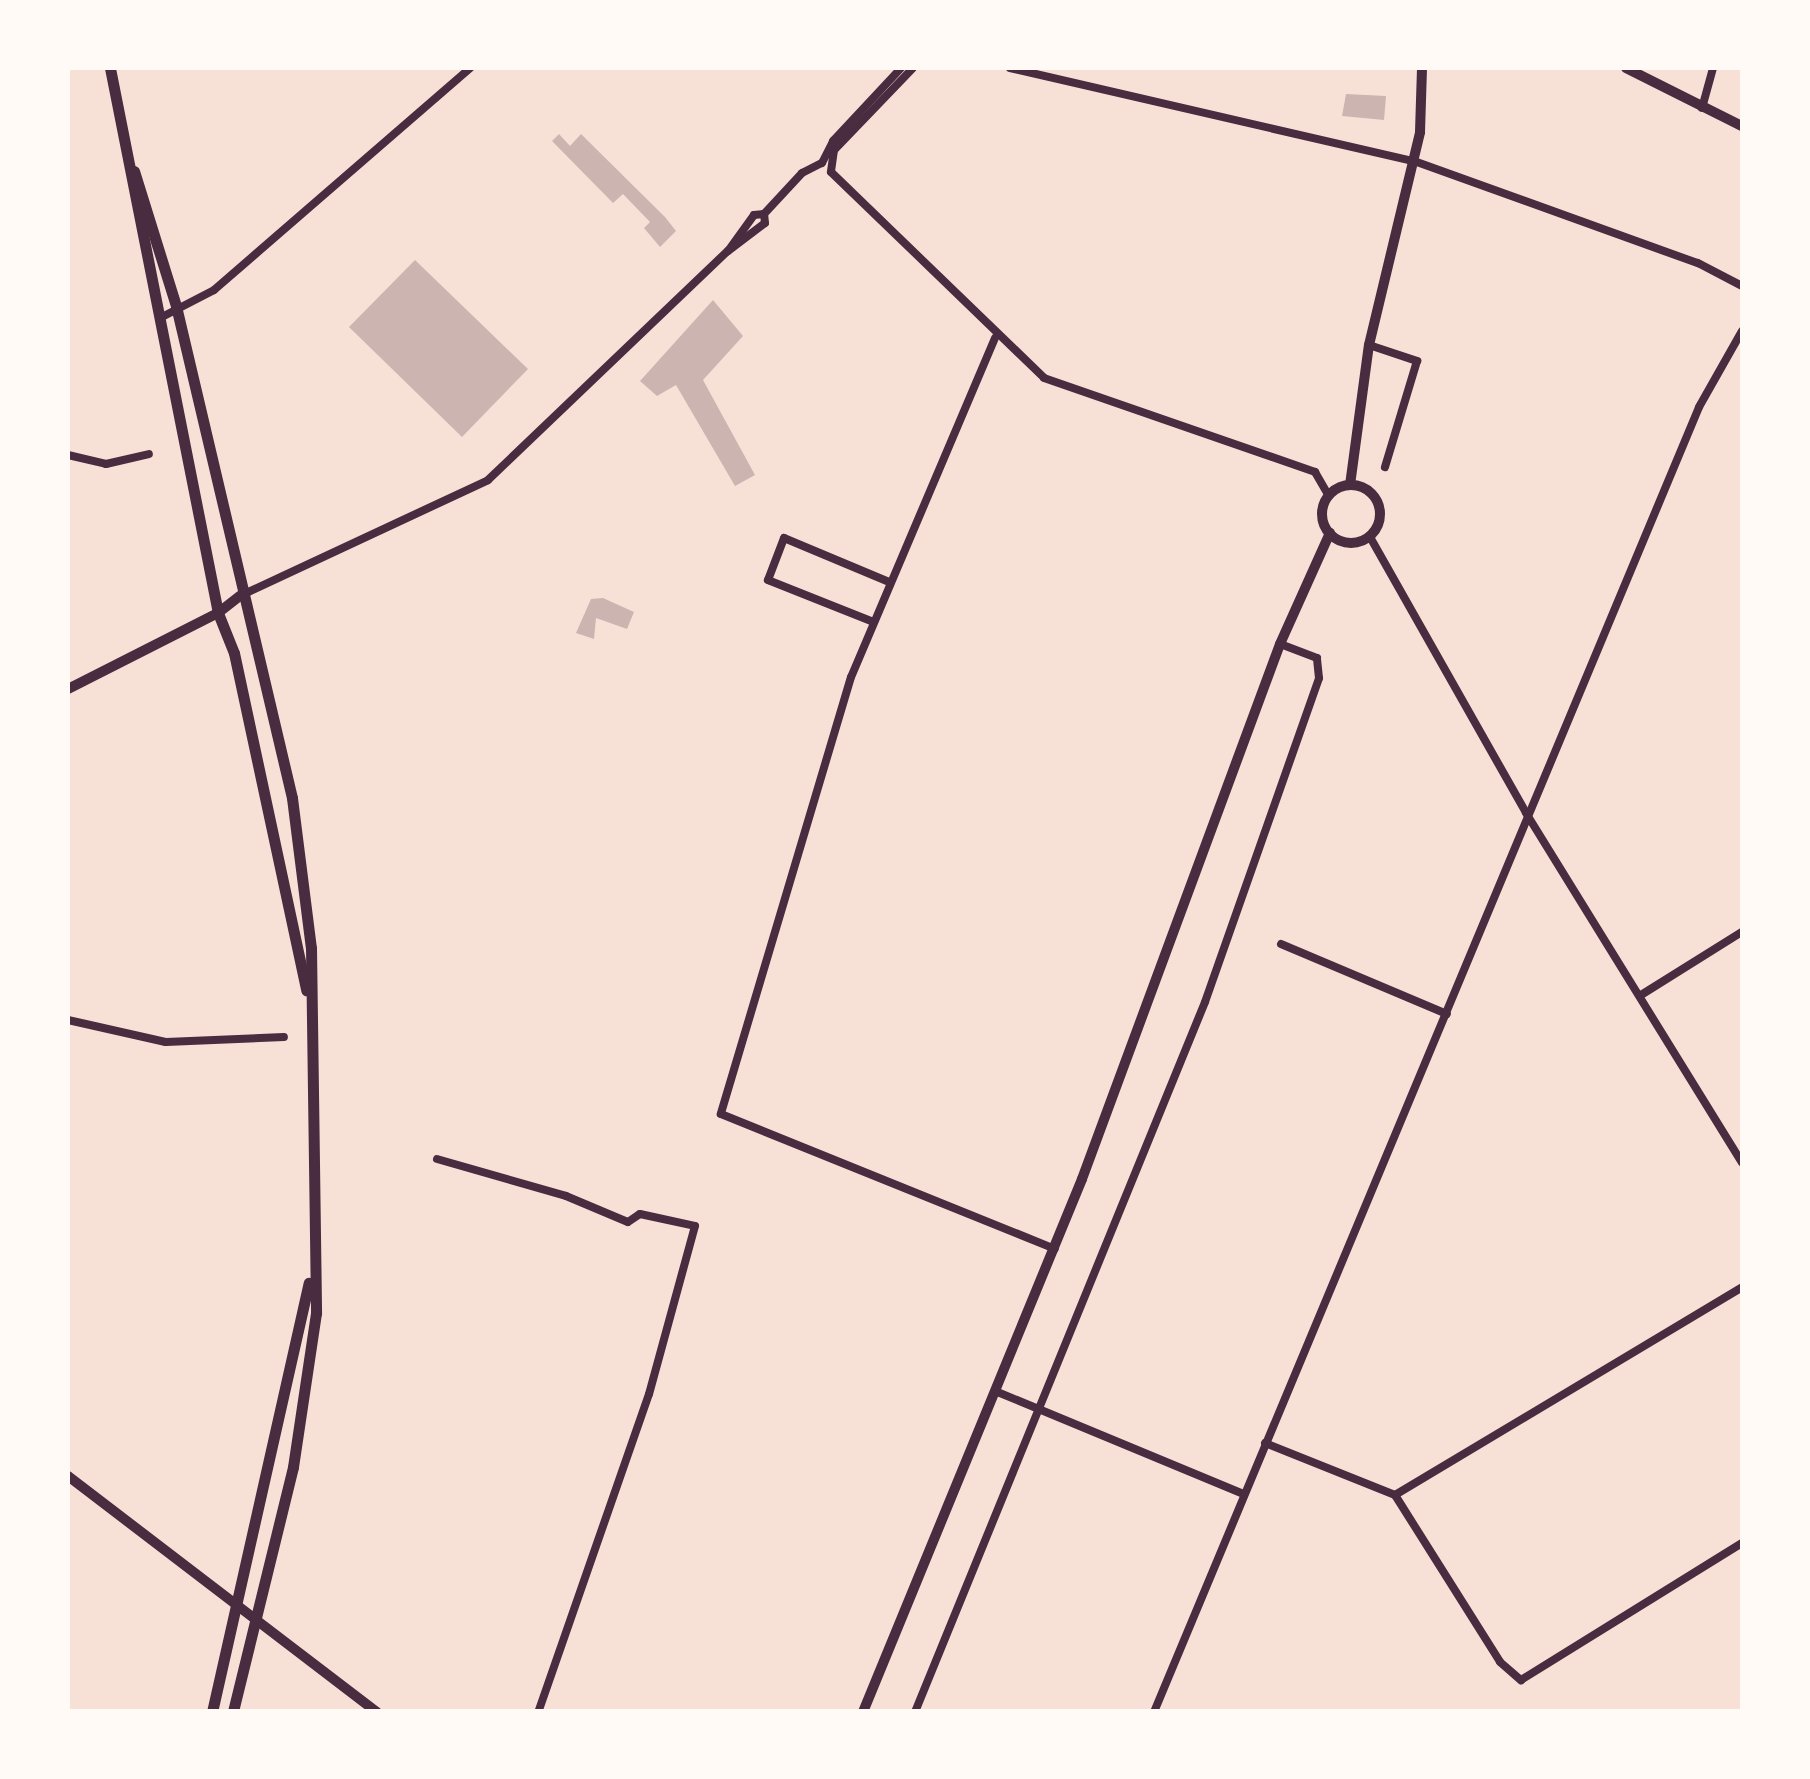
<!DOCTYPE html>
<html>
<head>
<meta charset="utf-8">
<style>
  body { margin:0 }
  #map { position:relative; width:1810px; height:1779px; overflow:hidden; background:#f7e1d7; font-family:Poppins,sans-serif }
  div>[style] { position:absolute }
  .building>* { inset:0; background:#ccb4b1 }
  .minor>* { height:8px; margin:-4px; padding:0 4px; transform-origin:4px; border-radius:4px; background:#4a2c40 }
  .tertiary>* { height:10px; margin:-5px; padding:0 5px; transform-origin:5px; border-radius:5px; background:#4a2c40 }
  .tertiary>.ring { margin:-5px; padding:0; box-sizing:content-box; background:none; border:10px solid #4a2c40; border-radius:50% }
  .secondary>* { height:11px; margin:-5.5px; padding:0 5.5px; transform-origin:5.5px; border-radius:5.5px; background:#4a2c40 }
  span { translate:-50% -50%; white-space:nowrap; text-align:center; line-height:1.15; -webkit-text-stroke:10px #fffaf5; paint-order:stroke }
  .frame { position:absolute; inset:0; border:70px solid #fffaf5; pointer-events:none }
</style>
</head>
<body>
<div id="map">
  <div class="building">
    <i style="clip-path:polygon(1346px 94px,1386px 96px,1384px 120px,1342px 116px)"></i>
    <i style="clip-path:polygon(559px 134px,570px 146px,581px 134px,665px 217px,676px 231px,660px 247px,644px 228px,650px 222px,623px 194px,613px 203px,552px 141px)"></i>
    <i style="clip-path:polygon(415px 260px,528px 369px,462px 437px,349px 327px)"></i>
    <i style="clip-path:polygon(713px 300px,743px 336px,703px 380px,755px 475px,735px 486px,676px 385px,657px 396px,640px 381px)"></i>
    <i style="clip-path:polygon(603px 598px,634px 612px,627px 629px,596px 618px,594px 639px,576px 633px,591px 599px)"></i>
  </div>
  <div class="minor">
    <i style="left:913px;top:68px;width:114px;rotate:133.9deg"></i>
    <i style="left:834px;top:150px;width:22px;rotate:98deg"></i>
    <i style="left:831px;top:172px;width:296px;rotate:44deg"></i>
    <i style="left:1044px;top:378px;width:287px;rotate:19.1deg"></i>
    <i style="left:1315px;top:472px;width:28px;rotate:60deg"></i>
    <i style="left:1010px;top:68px;width:415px;rotate:13deg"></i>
    <i style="left:1414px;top:161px;width:302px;rotate:19.8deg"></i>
    <i style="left:1698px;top:263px;width:50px;rotate:27.6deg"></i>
    <i style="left:1702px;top:108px;width:41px;rotate:-74.6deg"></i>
    <i style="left:728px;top:251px;width:46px;rotate:-37.1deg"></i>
    <i style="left:765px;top:223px;width:9px;rotate:-96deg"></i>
    <i style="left:160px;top:318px;width:61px;rotate:-27.4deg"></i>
    <i style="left:214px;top:290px;width:339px;rotate:-40.9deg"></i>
    <i style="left:995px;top:338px;width:368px;rotate:113deg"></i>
    <i style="left:851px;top:677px;width:456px;rotate:106.6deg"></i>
    <i style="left:721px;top:1114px;width:360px;rotate:22deg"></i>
    <i style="left:1369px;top:345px;width:51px;rotate:18.4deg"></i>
    <i style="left:1417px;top:361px;width:111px;rotate:106.8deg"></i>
    <i style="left:68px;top:455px;width:39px;rotate:13deg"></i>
    <i style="left:106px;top:464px;width:44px;rotate:-13.1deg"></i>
    <i style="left:1370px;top:537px;width:317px;rotate:60.5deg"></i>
    <i style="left:1526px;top:813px;width:411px;rotate:58.3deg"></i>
    <i style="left:244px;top:594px;width:269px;rotate:-25deg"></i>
    <i style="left:488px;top:480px;width:332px;rotate:-43.7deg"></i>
    <i style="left:728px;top:251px;width:44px;rotate:-54.2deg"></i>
    <i style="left:754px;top:215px;width:10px;rotate:-6deg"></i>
    <i style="left:764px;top:214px;width:56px;rotate:-47.2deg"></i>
    <i style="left:802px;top:173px;width:22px;rotate:-27deg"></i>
    <i style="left:822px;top:163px;width:25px;rotate:-63deg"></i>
    <i style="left:833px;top:141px;width:100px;rotate:-47deg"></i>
    <i style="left:871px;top:621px;width:111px;rotate:-158.3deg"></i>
    <i style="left:768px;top:580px;width:45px;rotate:-69.1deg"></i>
    <i style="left:784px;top:538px;width:114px;rotate:22.7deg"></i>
    <i style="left:1281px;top:944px;width:180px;rotate:22.9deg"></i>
    <i style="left:1641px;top:995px;width:119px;rotate:-32deg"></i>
    <i style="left:68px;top:1020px;width:100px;rotate:12.7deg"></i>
    <i style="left:166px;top:1042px;width:118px;rotate:-2.4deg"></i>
    <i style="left:437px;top:1159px;width:134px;rotate:16deg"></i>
    <i style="left:566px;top:1196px;width:67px;rotate:22.8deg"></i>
    <i style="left:628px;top:1222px;width:14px;rotate:-34deg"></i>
    <i style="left:640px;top:1214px;width:56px;rotate:12.3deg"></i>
    <i style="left:695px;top:1226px;width:174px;rotate:105.3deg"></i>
    <i style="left:649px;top:1394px;width:337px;rotate:109.2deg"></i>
    <i style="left:995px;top:1391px;width:269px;rotate:22.5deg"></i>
    <i style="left:1265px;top:1443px;width:140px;rotate:21.8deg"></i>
    <i style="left:1395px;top:1495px;width:197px;rotate:57.8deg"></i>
    <i style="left:1500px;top:1662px;width:28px;rotate:41deg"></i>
    <i style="left:1521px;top:1680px;width:260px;rotate:-31.8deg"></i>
    <i style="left:1395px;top:1495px;width:405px;rotate:-30.9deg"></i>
    <i style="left:915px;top:1712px;width:767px;rotate:-67.78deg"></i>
    <i style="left:1205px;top:1002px;width:343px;rotate:-70.6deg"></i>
    <i style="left:1319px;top:678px;width:20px;rotate:-96deg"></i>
    <i style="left:1317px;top:658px;width:40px;rotate:-159deg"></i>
    <i style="left:1154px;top:1712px;width:1414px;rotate:-67.33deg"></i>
    <i style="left:1699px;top:407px;width:87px;rotate:-60.5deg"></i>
  </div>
  <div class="tertiary">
    <i style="left:1626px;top:68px;width:130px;rotate:26.6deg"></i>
    <i style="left:1350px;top:485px;width:141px;rotate:-82.3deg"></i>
    <i style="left:1369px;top:345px;width:219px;rotate:-76.5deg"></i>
    <i style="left:1420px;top:132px;width:64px;rotate:-88.2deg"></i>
    <i class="ring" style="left:1322px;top:485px;width:48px;height:48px"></i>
    <i style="left:68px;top:689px;width:168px;rotate:-26.9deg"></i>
    <i style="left:218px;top:613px;width:28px;rotate:-38deg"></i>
    <i style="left:68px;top:1476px;width:389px;rotate:37.4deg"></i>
    <i style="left:863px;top:1712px;width:576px;rotate:-67.66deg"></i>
    <i style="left:1082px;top:1179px;width:570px;rotate:-69.69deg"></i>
    <i style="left:1280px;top:644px;width:122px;rotate:-65.8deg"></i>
  </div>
  <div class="secondary">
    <i style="left:110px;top:68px;width:556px;rotate:78.79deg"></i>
    <i style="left:218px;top:613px;width:43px;rotate:68.2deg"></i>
    <i style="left:234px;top:653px;width:345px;rotate:77.9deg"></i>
    <i style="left:134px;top:171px;width:141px;rotate:72.7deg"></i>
    <i style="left:176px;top:306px;width:505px;rotate:76.73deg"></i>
    <i style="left:292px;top:798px;width:151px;rotate:82.8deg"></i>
    <i style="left:311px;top:948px;width:365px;rotate:89.2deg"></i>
    <i style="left:316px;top:1313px;width:156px;rotate:98.5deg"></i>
    <i style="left:293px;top:1467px;width:252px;rotate:103.8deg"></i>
    <i style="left:212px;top:1712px;width:440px;rotate:-77.3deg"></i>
  </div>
  <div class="frame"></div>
</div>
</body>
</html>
